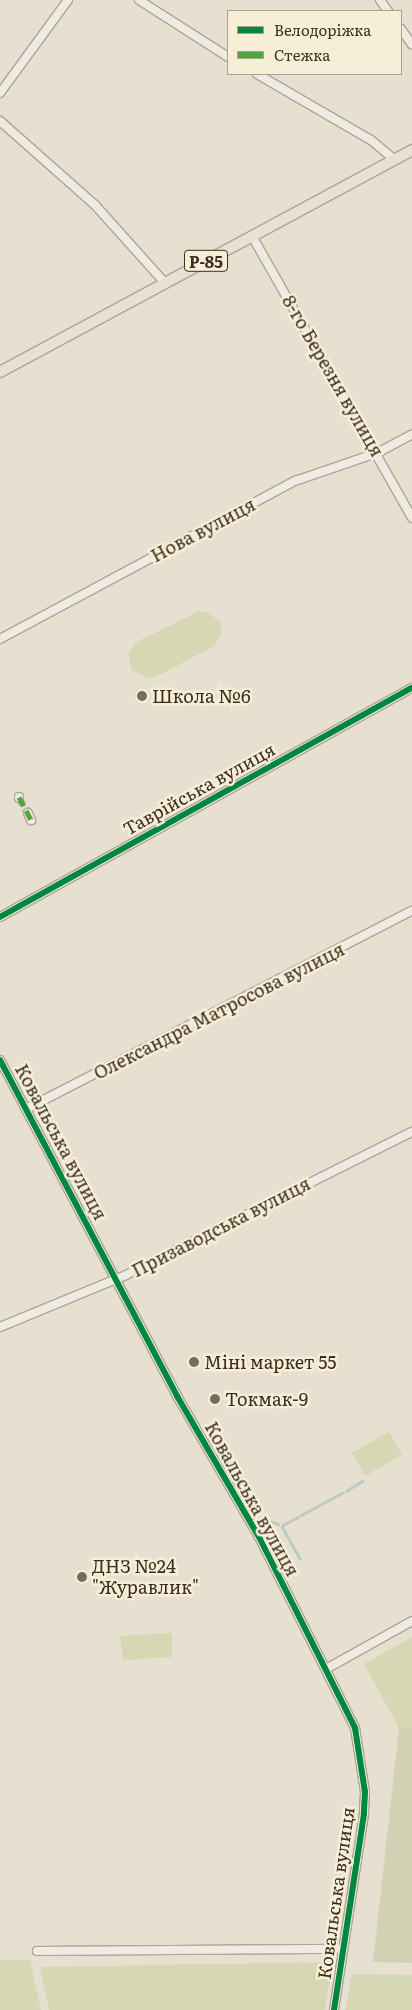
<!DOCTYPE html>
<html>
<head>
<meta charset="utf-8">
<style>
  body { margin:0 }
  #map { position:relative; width:412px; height:2010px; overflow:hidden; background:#e7e0d1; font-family:Literata,serif }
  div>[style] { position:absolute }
  .green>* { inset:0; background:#d6d7b3 }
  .cemetery>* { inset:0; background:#d1d1b3 }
  .stream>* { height:2.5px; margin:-1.25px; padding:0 1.25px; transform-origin:1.25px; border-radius:1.25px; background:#bcccc2 }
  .minor-tunnel>* { height:8px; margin-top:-4px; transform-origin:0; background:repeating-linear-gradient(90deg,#c5bcae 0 8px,transparent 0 12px) }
  .roads { filter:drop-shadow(1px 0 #ada599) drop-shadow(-1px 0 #ada599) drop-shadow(0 1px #ada599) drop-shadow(0 -1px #ada599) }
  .minor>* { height:8px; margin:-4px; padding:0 4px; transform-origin:4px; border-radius:4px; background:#efebe3 }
  .major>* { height:10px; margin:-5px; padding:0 5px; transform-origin:5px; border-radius:5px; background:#e6e1d4 }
  .quiet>* { height:5px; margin-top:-2.5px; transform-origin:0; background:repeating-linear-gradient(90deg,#54a441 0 10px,transparent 0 15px) }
  .cycleway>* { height:6px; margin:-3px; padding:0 3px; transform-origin:3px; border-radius:3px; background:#00873e }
  .dots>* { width:14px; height:14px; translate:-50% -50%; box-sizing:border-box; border:2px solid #f7eed8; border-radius:50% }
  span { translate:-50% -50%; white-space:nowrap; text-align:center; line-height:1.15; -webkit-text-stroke:5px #f7eed8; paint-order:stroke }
  .shield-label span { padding:1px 4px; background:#f7eed8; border:1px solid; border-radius:4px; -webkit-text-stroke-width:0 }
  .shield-label { font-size:16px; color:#3d2e20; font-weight:700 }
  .street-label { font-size:18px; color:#3d2e20 }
  .poi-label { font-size:18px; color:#3d2e20 }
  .left { translate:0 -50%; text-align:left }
  .legend { position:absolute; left:227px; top:10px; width:175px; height:65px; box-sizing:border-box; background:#f7eed8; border:1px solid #ada18e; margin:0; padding:6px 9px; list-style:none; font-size:15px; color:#3d2e20 }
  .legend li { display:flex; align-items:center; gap:10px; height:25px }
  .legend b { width:25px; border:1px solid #ada18e }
</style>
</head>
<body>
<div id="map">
  <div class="green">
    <i style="clip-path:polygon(200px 611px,208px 612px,220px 622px,222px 634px,214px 646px,156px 677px,147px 678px,132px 671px,128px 654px,136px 642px)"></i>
    <i style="clip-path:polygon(389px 1432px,402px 1455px,365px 1476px,352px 1453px)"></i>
    <i style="clip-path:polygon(172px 1633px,172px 1657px,123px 1660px,120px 1636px)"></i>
    <i style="clip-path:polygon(412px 1637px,412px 1728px,399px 1728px,364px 1664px)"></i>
    <i style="clip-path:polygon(0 1960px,30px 1960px,41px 2010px,0 2010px)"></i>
    <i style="clip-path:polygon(329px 1962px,332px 1967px,325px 2010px,49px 2010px,40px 1967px)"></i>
    <i style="clip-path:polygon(352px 1974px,412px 1975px,412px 2010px,345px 2010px)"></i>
  </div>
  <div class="cemetery">
    <i style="clip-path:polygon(399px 1728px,412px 1728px,412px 1963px,373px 1962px)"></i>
  </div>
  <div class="stream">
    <i style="left:346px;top:1491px;width:19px;rotate:-32deg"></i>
    <i style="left:301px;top:1515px;width:47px;rotate:-28.2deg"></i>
    <i style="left:257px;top:1517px;width:2px;rotate:27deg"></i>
    <i style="left:263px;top:1519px;width:16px;rotate:18deg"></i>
    <i style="left:283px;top:1525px;width:17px;rotate:-28deg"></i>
    <i style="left:282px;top:1526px;width:37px;rotate:61deg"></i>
  </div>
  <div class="minor-tunnel">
    <i style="left:19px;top:798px;width:17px;rotate:59deg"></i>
  </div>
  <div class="roads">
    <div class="minor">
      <i style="left:139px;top:0;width:106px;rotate:32.6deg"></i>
      <i style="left:380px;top:0;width:14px;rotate:54deg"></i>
      <i style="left:401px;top:29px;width:19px;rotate:55deg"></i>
      <i style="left:257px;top:74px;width:132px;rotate:30.1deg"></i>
      <i style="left:371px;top:140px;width:31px;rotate:40deg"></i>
      <i style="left:0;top:93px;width:115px;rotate:-53.8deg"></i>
      <i style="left:0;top:121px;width:127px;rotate:41.5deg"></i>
      <i style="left:95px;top:205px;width:105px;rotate:48.1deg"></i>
      <i style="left:252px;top:236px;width:324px;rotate:60.4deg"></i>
      <i style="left:0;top:639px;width:335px;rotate:-28.2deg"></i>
      <i style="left:295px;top:481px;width:87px;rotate:-18.9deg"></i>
      <i style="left:377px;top:453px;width:40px;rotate:-28deg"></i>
      <i style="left:19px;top:797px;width:1px;rotate:90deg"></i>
      <i style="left:28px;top:813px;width:8px;rotate:67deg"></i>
      <i style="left:0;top:917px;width:471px;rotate:-29.1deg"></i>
      <i style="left:0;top:1060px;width:380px;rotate:62.2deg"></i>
      <i style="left:177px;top:1396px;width:163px;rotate:59.8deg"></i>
      <i style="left:259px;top:1537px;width:214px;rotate:63.3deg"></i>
      <i style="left:355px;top:1728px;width:65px;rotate:81.1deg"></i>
      <i style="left:365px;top:1792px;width:22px;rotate:93deg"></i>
      <i style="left:364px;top:1814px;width:198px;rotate:98.7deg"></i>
      <i style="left:26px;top:1109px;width:434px;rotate:-27.2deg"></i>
      <i style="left:0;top:1327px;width:136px;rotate:-22.4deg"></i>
      <i style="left:126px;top:1275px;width:320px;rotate:-26.6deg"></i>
      <i style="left:326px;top:1669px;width:98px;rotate:-29.2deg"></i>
      <i style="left:37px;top:1951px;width:306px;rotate:-0.4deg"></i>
    </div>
    <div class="major">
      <i style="left:0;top:372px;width:468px;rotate:-28.3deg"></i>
    </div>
  </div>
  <div class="quiet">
    <i style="left:19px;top:797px;width:26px;rotate:62deg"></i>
  </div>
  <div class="cycleway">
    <i style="left:0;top:917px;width:471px;rotate:-29.1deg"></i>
    <i style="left:0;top:1060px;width:380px;rotate:62.2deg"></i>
    <i style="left:177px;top:1396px;width:163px;rotate:59.8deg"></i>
    <i style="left:259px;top:1537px;width:214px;rotate:63.3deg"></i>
    <i style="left:355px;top:1728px;width:65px;rotate:81.1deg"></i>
    <i style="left:365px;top:1792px;width:22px;rotate:93deg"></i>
    <i style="left:364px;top:1814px;width:198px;rotate:98.7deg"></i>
  </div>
  <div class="dots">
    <i style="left:142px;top:696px;background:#786c5e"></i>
    <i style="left:194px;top:1362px;background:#786c5e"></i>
    <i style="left:215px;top:1399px;background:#786c5e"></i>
    <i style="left:82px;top:1577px;background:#786c5e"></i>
  </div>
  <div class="shield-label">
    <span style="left:206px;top:261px">Р-85</span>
  </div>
  <div class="street-label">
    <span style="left:333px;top:376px;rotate:60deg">8-го Березня вулиця</span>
    <span style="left:203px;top:530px;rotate:-28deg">Нова вулиця</span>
    <span style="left:199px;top:789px;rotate:-29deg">Таврійська вулиця</span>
    <span style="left:219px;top:1011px;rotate:-27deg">Олександра Матросова вулиця</span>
    <span style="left:61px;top:1142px;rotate:62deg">Ковальська вулиця</span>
    <span style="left:221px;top:1227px;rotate:-27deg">Призаводська вулиця</span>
    <span style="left:252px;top:1499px;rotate:61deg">Ковальська вулиця</span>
    <span style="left:336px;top:1893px;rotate:-82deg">Ковальська вулиця</span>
  </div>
  <div class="poi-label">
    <span class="left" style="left:152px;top:696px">Школа №6</span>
    <span class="left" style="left:204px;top:1362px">Міні маркет 55</span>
    <span class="left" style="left:225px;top:1399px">Токмак-9</span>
    <span class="left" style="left:92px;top:1577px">ДНЗ №24<br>"Журавлик"</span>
  </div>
  <ul class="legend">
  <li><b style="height:6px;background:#00873e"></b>Велодоріжка</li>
  <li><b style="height:6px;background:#54a441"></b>Стежка</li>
  </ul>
</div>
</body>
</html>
